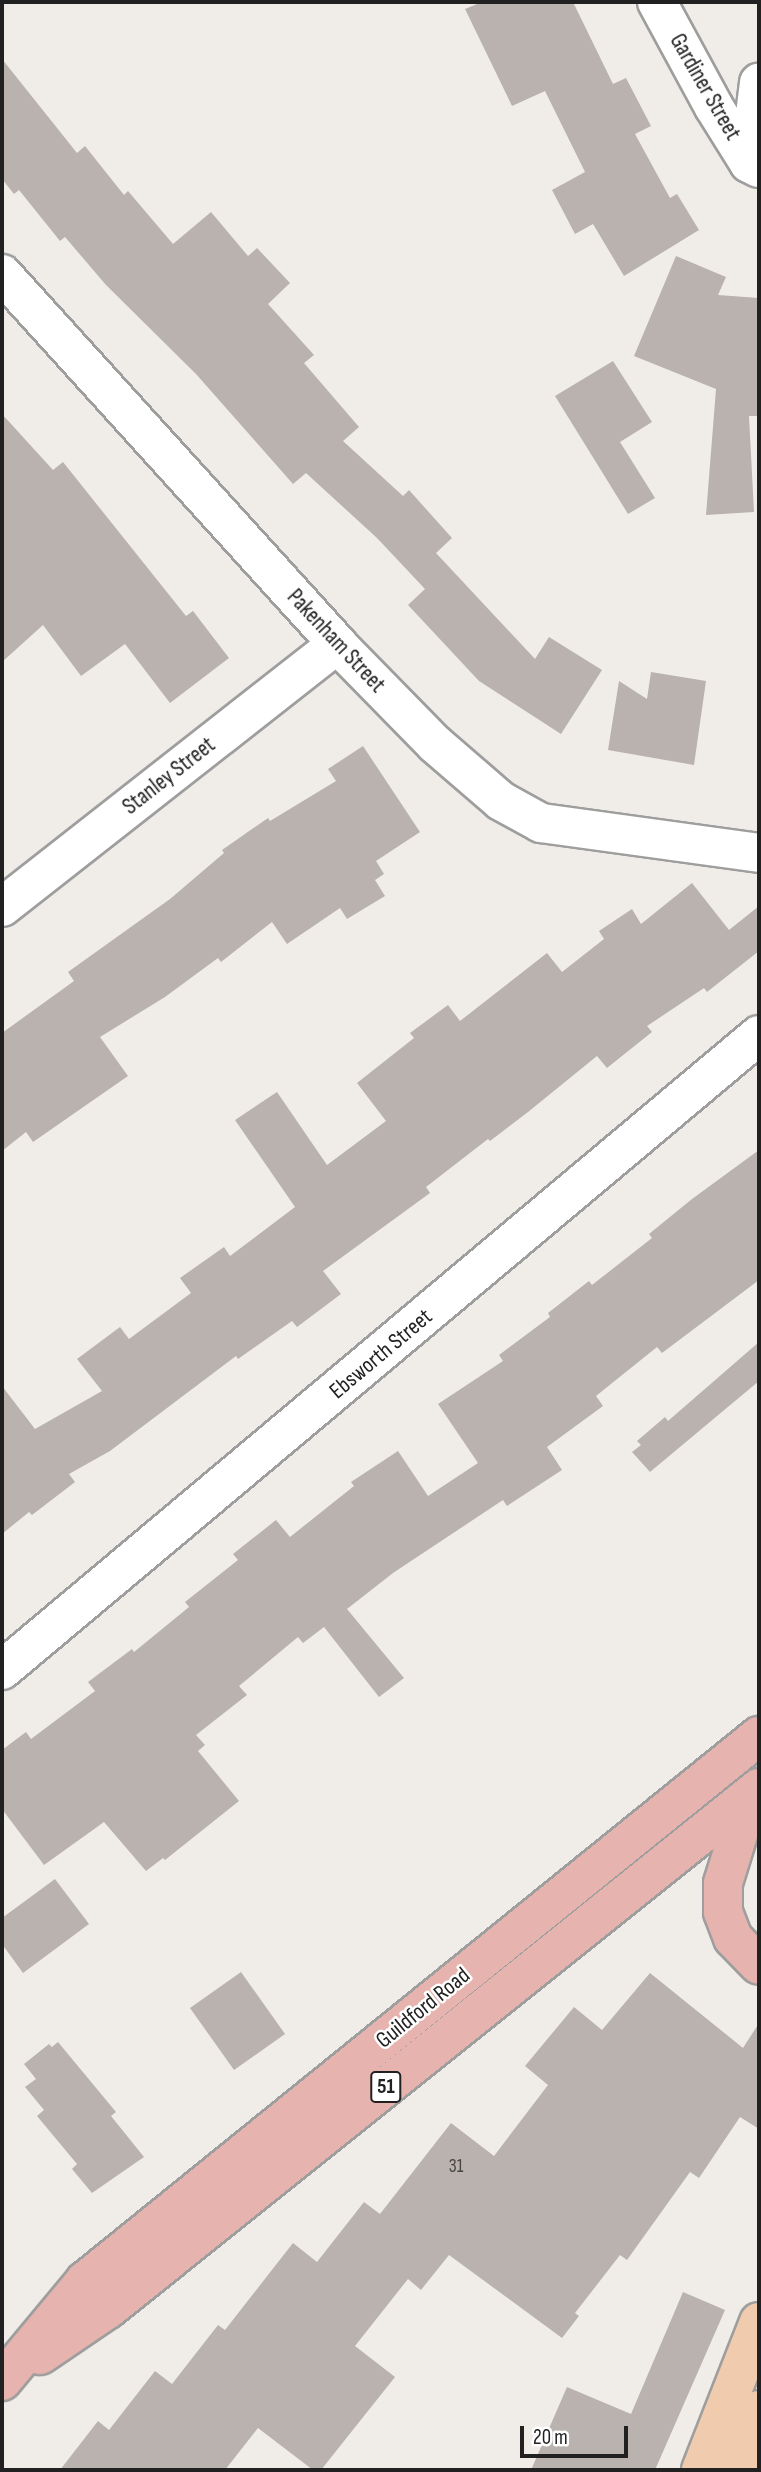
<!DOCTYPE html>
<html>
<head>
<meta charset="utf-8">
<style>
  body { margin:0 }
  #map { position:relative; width:761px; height:2472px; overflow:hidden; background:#f0ede9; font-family:"Sofia Sans Condensed",sans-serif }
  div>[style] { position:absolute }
  .building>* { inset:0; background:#b9b2af }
  .roads { filter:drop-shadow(2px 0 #9e9e9e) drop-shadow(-2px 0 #9e9e9e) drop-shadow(0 2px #9e9e9e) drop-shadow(0 -2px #9e9e9e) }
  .minor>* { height:38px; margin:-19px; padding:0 19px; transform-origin:19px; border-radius:19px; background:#fff }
  .primary>* { height:38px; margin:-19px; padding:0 19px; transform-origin:19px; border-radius:19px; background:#f1cbad }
  .trunk>* { height:38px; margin:-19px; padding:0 19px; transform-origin:19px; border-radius:19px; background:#e7b3ae }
  span { translate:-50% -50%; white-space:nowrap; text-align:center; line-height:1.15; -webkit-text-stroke:5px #fff; paint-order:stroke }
  .number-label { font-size:19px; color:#474544 }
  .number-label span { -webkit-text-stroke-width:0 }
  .shield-label span { padding:2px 5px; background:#fff; border:2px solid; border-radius:5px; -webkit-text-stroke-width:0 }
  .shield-label { font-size:21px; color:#212121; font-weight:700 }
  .street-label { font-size:23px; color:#212121 }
  .frame { position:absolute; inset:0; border:4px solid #212121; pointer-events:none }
  .scale { position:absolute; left:520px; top:2426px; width:108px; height:32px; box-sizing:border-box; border:4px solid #212121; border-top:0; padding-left:9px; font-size:21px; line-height:24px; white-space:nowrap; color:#212121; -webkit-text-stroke:5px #fff; paint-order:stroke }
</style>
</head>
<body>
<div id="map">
  <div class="building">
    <i style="clip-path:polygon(482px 2px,573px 2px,613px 84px,626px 78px,651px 126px,635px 134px,670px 198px,677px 194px,699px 230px,624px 276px,593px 224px,575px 234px,552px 190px,585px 172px,545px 91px,512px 106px,465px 9px)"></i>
    <i style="clip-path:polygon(2px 59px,77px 153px,85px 146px,124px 195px,128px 191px,173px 244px,211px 212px,248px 256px,257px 248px,290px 283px,268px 304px,314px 355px,304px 363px,359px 427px,343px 441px,403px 496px,409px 490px,452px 538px,436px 553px,535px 659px,549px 637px,602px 670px,561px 734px,479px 681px,408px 605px,425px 589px,377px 538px,306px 473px,293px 484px,196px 374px,106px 285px,65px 237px,60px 241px,19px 190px,14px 194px,2px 179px)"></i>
    <i style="clip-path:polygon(676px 256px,726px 277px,718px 295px,759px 298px,759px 416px,749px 416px,754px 512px,706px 515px,716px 389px,634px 356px)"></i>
    <i style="clip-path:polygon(613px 361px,652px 422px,620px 442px,655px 498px,628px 514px,555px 396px)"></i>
    <i style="clip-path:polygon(2px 414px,53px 470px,63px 462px,186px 616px,193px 611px,229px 658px,170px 703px,125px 644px,81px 676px,43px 625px,2px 662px)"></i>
    <i style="clip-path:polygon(651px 672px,706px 681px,694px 765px,608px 750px,619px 681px,647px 699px)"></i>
    <i style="clip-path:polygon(363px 746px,420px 832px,376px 861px,384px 874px,375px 880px,385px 896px,347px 919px,340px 908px,287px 944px,272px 922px,221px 962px,218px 958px,165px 997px,100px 1037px,128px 1076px,33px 1142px,26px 1132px,2px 1151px,2px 1033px,74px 981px,68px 972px,170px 899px,224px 853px,222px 850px,268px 818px,270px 821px,336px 781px,328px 769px)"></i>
    <i style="clip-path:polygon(692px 883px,729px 930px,759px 906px,759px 951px,707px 992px,704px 988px,647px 1026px,652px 1032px,607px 1068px,597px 1056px,528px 1112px,490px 1141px,488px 1139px,426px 1187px,430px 1193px,323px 1271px,341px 1294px,297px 1327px,292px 1321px,238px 1359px,236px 1356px,110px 1451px,69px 1474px,75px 1482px,32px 1515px,29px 1512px,2px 1534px,2px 1386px,35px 1429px,102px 1391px,77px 1359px,120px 1327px,129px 1339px,191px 1293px,180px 1278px,224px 1247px,230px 1256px,295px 1207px,235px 1120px,277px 1092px,327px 1165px,386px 1121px,357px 1083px,414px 1038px,410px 1033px,448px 1005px,460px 1021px,547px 953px,562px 972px,604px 939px,599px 931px,632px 909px,641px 924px)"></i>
    <i style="clip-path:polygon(759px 1150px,759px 1280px,662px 1353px,657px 1347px,596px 1396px,603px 1406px,547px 1447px,562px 1470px,507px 1506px,503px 1500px,393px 1573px,347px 1609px,404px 1678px,379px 1697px,324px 1627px,303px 1643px,298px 1637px,239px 1686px,247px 1695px,196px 1735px,205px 1745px,198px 1751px,239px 1801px,165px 1860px,163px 1858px,146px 1871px,104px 1822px,44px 1865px,2px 1809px,2px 1750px,26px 1732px,31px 1739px,95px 1691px,88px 1682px,132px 1649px,134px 1652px,189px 1607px,185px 1602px,238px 1560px,233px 1554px,276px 1520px,290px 1537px,354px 1486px,351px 1482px,398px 1451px,428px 1496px,478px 1463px,438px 1404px,503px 1361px,499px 1355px,550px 1317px,548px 1313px,589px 1281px,592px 1285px,652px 1238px,649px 1234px,692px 1199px)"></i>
    <i style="clip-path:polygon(759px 1342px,759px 1381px,650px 1472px,632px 1452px,641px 1445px,637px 1441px,665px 1417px,668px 1421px)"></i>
    <i style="clip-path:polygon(55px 1879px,89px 1924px,23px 1973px,2px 1944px,2px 1918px)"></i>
    <i style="clip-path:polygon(241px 1972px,285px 2034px,234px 2070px,190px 2008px)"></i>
    <i style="clip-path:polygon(650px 1973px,743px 2048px,759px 2023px,759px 2129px,740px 2117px,699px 2178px,690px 2172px,627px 2260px,620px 2255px,575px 2313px,579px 2316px,562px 2338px,449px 2255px,421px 2290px,408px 2279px,355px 2346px,395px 2377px,321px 2470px,313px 2470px,258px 2428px,225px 2470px,60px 2470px,98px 2421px,109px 2430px,155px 2371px,172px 2384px,218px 2325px,225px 2330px,293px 2243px,317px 2262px,364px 2202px,380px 2214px,451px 2123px,494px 2156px,548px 2085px,525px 2066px,574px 2007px,602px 2030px)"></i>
    <i style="clip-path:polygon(58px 2042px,116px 2112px,111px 2116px,144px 2157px,92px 2193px,72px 2169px,77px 2164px,37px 2116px,44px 2110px,25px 2087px,36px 2079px,24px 2064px,49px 2044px,52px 2047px)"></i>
    <i style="clip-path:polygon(683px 2292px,725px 2310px,655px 2470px,531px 2470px,567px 2387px,631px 2414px)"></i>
  </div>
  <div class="roads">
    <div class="minor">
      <i style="left:657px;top:2px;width:119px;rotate:61.5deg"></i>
      <i style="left:714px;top:107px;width:66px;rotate:58deg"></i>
      <i style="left:749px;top:163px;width:11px;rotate:27deg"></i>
      <i style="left:749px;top:163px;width:81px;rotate:-82.9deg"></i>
      <i style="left:2px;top:274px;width:499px;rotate:47.8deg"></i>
      <i style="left:337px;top:644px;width:140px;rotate:45.6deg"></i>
      <i style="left:435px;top:744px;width:87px;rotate:40.8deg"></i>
      <i style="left:501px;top:801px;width:46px;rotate:28.8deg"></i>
      <i style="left:541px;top:823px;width:220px;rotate:7.8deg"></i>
      <i style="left:2px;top:907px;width:426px;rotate:-38.1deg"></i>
      <i style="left:2px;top:1670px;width:988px;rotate:-39.99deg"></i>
    </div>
    <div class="primary">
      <i style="left:701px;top:2470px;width:159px;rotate:-68.6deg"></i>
      <i style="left:737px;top:2470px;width:64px;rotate:-69.9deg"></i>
    </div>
    <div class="trunk">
      <i style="left:750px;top:1796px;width:91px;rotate:107.2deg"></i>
      <i style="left:723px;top:1883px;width:29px;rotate:90deg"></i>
      <i style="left:723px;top:1912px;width:28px;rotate:69deg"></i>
      <i style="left:733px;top:1938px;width:37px;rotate:46deg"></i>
      <i style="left:40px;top:2355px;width:82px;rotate:-34.1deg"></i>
      <i style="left:108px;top:2309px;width:834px;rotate:-38.67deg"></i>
      <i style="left:2px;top:2381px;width:130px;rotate:-50.3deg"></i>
      <i style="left:85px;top:2281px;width:867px;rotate:-38.96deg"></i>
    </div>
  </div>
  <div class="number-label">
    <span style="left:456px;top:2167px">31</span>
  </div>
  <div class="shield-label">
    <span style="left:386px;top:2087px">51</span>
  </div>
  <div class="street-label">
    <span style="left:705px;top:87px;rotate:60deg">Gardiner Street</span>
    <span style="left:336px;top:641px;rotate:47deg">Pakenham Street</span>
    <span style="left:169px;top:776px;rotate:-38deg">Stanley Street</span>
    <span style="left:381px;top:1354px;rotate:-40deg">Ebsworth Street</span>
    <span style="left:423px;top:2008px;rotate:-39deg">Guildford Road</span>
  </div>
  <div class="frame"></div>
  <div class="scale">20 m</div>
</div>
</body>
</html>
